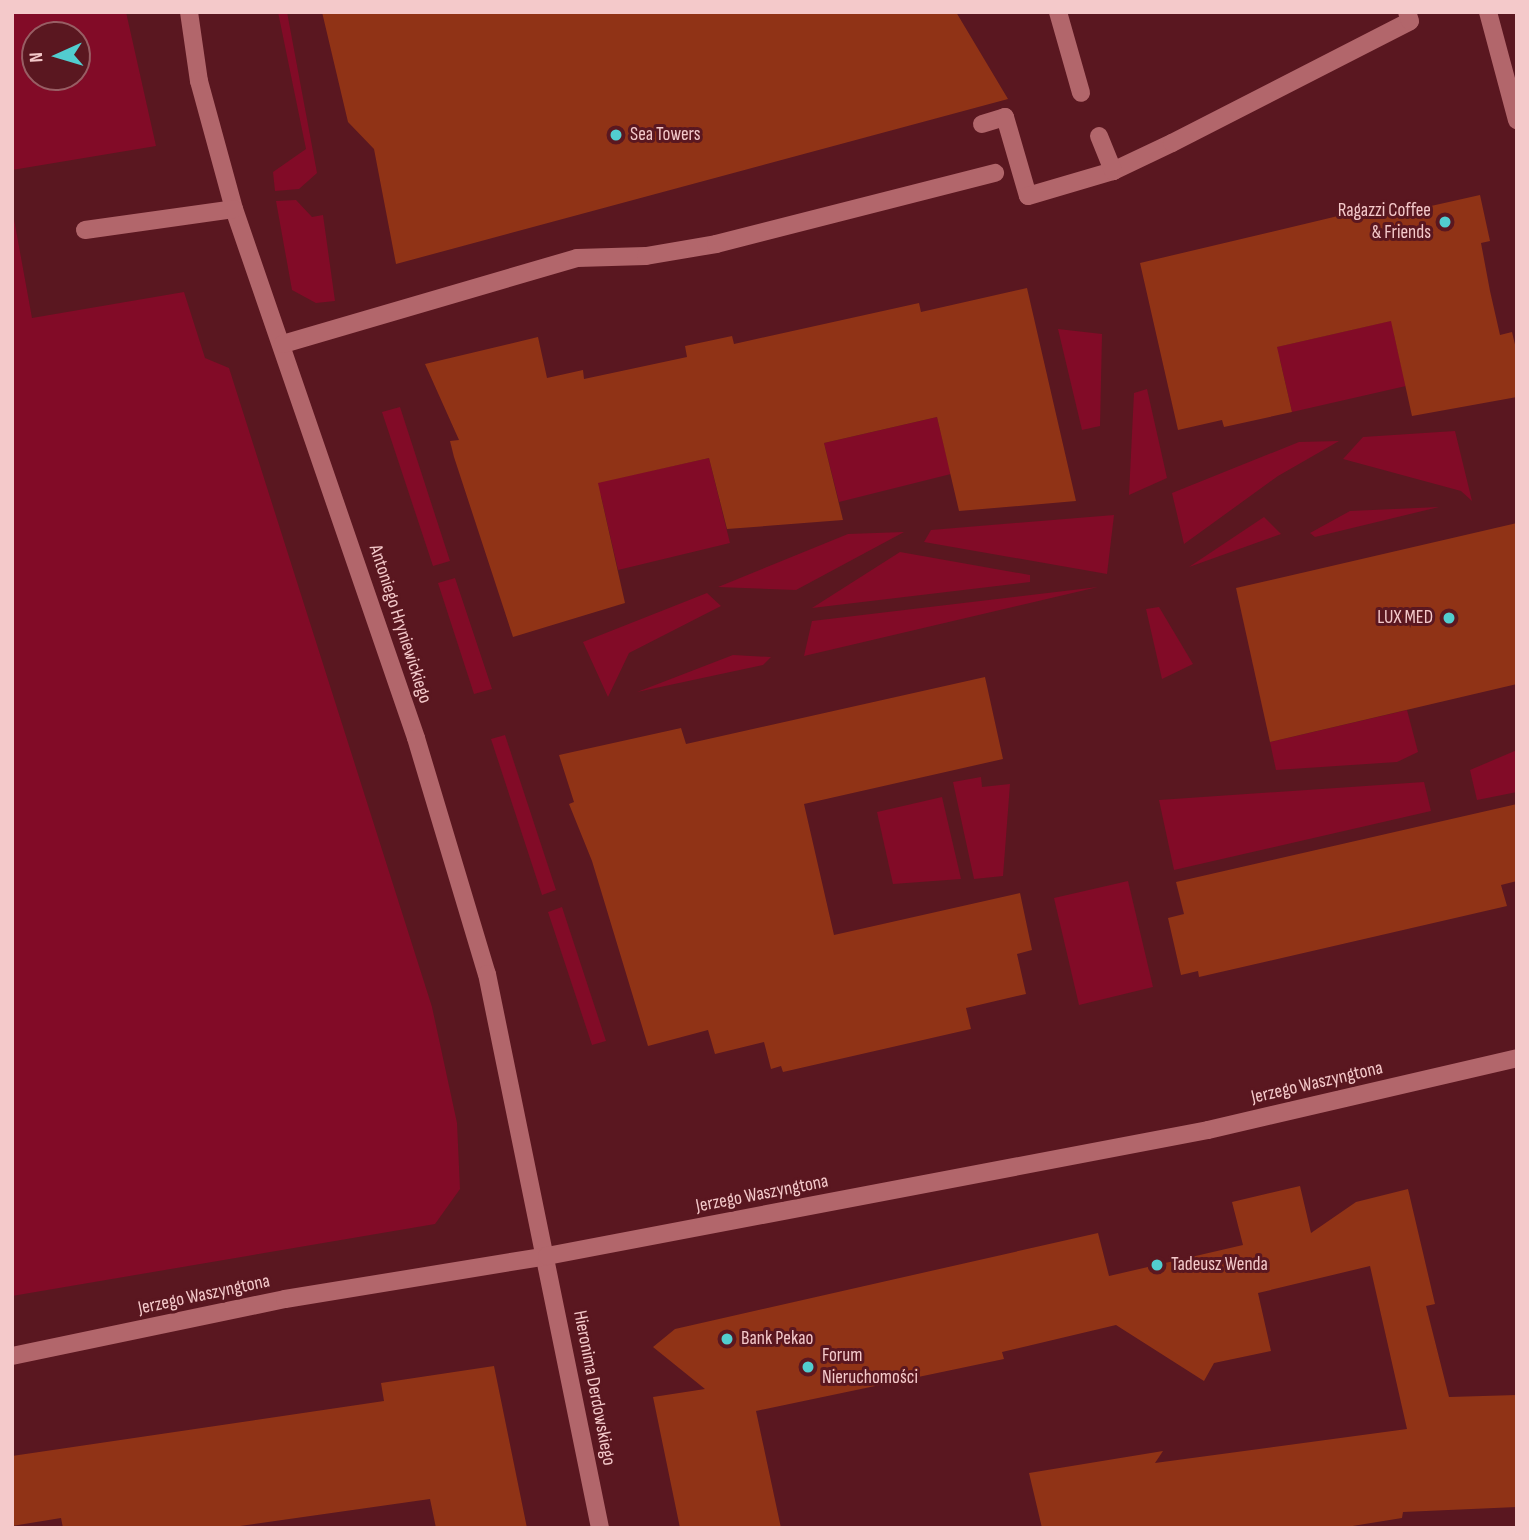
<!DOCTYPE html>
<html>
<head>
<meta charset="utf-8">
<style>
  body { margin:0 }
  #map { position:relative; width:1529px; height:1540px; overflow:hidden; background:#5a1720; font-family:"Sofia Sans Condensed",sans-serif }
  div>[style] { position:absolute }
  .green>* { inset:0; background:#820b27 }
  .building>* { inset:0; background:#903316 }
  .minor>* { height:18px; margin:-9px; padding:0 9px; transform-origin:9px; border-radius:9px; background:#b2666b }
  .dots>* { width:19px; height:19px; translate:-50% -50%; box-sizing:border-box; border:4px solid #5a1720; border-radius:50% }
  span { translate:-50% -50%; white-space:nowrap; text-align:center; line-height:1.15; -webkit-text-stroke:6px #5a1720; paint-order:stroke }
  .poi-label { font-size:19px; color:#f4c9ca }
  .left { translate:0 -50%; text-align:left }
  .right { translate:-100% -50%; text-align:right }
  .street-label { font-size:19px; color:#f4c9ca }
  .frame { position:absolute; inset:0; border:14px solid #f4c9ca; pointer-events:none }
  .north { position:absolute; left:21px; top:21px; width:70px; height:70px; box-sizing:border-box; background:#5a1720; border:2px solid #985e64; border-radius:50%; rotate:266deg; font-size:19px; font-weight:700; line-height:28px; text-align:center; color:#f4c9ca }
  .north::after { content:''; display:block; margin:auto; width:24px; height:32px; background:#52cdcf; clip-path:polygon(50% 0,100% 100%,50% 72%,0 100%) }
</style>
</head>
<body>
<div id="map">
  <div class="green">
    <i style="clip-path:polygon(evenodd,12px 12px,126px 12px,156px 146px,12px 170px,12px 12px,35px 35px,77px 35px,77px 77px,35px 77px,35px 35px)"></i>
    <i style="clip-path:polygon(278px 12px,287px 12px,317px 173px,299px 189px,275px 191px,273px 172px,306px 149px)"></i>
    <i style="clip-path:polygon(296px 200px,312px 217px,323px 215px,335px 301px,316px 303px,292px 290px,276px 201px)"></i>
    <i style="clip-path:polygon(12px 208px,32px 318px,184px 292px,205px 358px,229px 368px,432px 1007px,457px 1123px,460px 1189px,435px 1224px,12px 1296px)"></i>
    <i style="clip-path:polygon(1403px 318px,1394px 334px,1406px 386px,1292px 412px,1280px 360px,1264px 350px)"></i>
    <i style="clip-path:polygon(1058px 329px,1102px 334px,1100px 426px,1082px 430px)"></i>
    <i style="clip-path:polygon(1147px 389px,1167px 478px,1129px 495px,1134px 393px)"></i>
    <i style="clip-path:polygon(400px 407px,450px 561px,433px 566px,382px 412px)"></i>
    <i style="clip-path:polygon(937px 417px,951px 474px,839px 502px,824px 443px)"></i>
    <i style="clip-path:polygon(1455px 431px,1472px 501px,1461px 491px,1343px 459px,1363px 437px)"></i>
    <i style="clip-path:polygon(1339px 441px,1278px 476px,1184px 544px,1172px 493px,1299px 442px)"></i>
    <i style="clip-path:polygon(709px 458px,730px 543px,618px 570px,601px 496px,585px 485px)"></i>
    <i style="clip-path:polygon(1439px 507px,1315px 537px,1310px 533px,1350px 511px)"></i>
    <i style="clip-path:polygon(1114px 515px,1107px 574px,924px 542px,931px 530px)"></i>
    <i style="clip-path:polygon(1264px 517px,1281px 534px,1189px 567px)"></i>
    <i style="clip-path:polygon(904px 532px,796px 590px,718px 587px,848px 534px)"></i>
    <i style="clip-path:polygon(900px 552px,1030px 575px,1030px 582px,812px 608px)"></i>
    <i style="clip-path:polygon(455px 578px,492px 689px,474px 694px,438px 583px)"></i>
    <i style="clip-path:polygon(1098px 587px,804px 656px,812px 621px)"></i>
    <i style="clip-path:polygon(707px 593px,721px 606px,629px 653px,608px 697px,583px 642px)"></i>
    <i style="clip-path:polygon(1159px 607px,1193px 664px,1162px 679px,1146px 609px)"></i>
    <i style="clip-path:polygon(733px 655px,771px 657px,763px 665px,637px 692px)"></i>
    <i style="clip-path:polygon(1407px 710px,1418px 752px,1397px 762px,1276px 770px,1270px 742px)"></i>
    <i style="clip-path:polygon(505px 735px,556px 890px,542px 895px,491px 739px)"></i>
    <i style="clip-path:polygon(1517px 750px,1517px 792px,1477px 800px,1470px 770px)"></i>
    <i style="clip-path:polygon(981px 777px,982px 787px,1010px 784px,1003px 876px,974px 879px,953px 782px)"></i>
    <i style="clip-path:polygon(1424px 782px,1431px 811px,1174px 870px,1159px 800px)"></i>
    <i style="clip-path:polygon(942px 797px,961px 879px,893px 884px,877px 812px)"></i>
    <i style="clip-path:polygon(1128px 881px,1153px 987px,1079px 1005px,1054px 898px)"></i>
    <i style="clip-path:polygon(562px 907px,606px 1041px,592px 1045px,548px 912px)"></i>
  </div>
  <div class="building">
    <i style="clip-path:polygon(322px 12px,956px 12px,1008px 99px,396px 264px,374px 149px,348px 122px)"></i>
    <i style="clip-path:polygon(1480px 195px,1490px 241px,1481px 243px,1490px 291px,1500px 335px,1512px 332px,1517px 353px,1517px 397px,1412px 416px,1391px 321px,1277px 347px,1292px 412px,1224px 427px,1222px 420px,1178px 430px,1140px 263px,1338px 216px,1371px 210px,1373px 219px)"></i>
    <i style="clip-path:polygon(1027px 288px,1076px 501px,959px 511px,937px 417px,824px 443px,843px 520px,727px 529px,709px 458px,598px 483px,625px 603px,513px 637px,454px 457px,450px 441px,459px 440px,425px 364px,538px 337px,547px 378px,583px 370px,584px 379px,687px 357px,685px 346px,732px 336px,734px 344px,919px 303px,921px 312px)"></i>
    <i style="clip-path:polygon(1517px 523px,1517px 684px,1270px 742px,1236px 588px)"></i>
    <i style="clip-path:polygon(985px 677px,1003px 759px,804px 804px,834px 935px,1020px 893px,1032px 950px,1017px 954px,1026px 994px,966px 1008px,971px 1029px,783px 1072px,781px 1066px,771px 1069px,764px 1042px,715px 1054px,708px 1030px,648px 1046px,592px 861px,569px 804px,574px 802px,559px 755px,681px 728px,686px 744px)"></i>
    <i style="clip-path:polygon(1517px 804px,1517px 881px,1501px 885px,1507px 906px,1199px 977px,1198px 971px,1181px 975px,1168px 918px,1184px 914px,1176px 882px)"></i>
    <i style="clip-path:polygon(1300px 1186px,1311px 1233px,1356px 1202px,1408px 1189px,1435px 1304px,1426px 1306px,1449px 1397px,1517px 1395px,1517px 1507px,1403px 1512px,1402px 1518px,1340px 1528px,1042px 1528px,1029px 1473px,1163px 1451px,1155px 1463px,1407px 1429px,1370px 1266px,1258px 1293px,1271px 1351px,1214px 1363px,1204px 1381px,1116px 1325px,1002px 1352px,1004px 1359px,756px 1411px,781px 1528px,680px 1528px,653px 1397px,705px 1389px,653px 1347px,675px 1329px,1098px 1233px,1109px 1276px,1243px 1245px,1232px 1202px)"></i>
    <i style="clip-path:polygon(494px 1366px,527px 1528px,436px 1528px,430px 1499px,226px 1528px,63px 1528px,61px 1518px,12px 1526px,12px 1456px,384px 1401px,381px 1383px)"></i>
  </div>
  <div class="minor">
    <i style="left:189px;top:12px;width:70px;rotate:81.8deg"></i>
    <i style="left:199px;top:81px;width:133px;rotate:74.7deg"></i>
    <i style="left:234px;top:209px;width:559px;rotate:71.01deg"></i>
    <i style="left:416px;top:738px;width:246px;rotate:73.3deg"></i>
    <i style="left:487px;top:974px;width:565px;rotate:78.47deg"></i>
    <i style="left:1058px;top:12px;width:84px;rotate:74.1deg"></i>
    <i style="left:1488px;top:12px;width:112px;rotate:75deg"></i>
    <i style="left:982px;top:124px;width:24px;rotate:-17deg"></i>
    <i style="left:1005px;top:117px;width:82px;rotate:73.8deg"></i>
    <i style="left:1028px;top:196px;width:89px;rotate:-16.4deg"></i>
    <i style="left:1113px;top:171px;width:65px;rotate:-25.4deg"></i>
    <i style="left:1172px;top:143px;width:267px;rotate:-27.1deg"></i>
    <i style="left:1410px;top:21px;width:9px;rotate:-108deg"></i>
    <i style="left:1099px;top:136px;width:38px;rotate:68deg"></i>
    <i style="left:85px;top:230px;width:150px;rotate:-8deg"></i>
    <i style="left:283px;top:344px;width:306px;rotate:-16.3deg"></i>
    <i style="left:577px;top:258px;width:69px;rotate:-1.7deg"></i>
    <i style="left:646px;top:256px;width:71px;rotate:-9.7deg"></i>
    <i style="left:716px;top:244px;width:288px;rotate:-14.3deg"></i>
    <i style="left:12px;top:1356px;width:279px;rotate:-11.8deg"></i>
    <i style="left:285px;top:1299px;width:266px;rotate:-9.3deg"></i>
    <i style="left:547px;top:1256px;width:673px;rotate:-10.79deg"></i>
    <i style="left:1208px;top:1130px;width:317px;rotate:-13.1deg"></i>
  </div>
  <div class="dots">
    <i style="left:616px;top:135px;background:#52cdcf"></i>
    <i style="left:1445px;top:222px;background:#52cdcf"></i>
    <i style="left:1449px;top:618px;background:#52cdcf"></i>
    <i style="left:1157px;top:1265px;background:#52cdcf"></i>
    <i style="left:727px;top:1339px;background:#52cdcf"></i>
    <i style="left:808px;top:1367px;background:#52cdcf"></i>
  </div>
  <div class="poi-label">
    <span class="left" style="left:630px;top:135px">Sea Towers</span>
    <span class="right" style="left:1431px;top:222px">Ragazzi Coffee<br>&amp; Friends</span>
    <span class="right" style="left:1433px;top:618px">LUX MED</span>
    <span class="left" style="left:1171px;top:1265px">Tadeusz Wenda</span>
    <span class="left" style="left:741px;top:1339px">Bank Pekao</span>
    <span class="left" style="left:822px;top:1367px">Forum<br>Nieruchomości</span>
  </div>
  <div class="street-label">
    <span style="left:400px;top:624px;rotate:72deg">Antoniego Hryniewickiego</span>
    <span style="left:1317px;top:1083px;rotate:-13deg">Jerzego Waszyngtona</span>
    <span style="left:762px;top:1194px;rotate:-11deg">Jerzego Waszyngtona</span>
    <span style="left:204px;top:1295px;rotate:-12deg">Jerzego Waszyngtona</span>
    <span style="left:594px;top:1388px;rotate:79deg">Hieronima Derdowskiego</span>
  </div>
  <div class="frame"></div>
  <div class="north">N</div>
</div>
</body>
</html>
